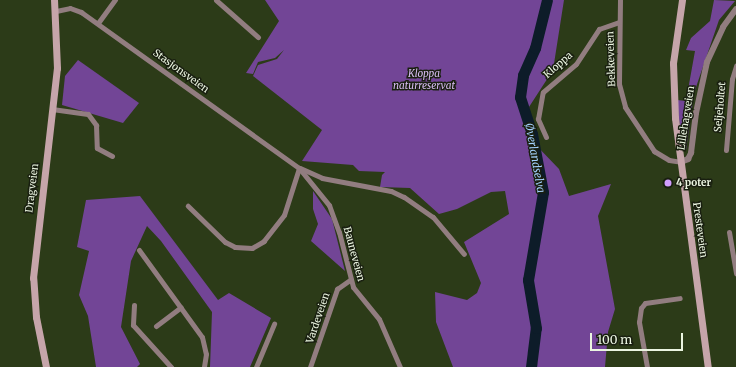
<!DOCTYPE html>
<html>
<head>
<meta charset="utf-8">
<style>
  body { margin:0 }
  #map { position:relative; width:736px; height:367px; overflow:hidden; background:#2c3b18; font-family:Merriweather,serif }
  div>[style] { position:absolute }
  .green>* { inset:0; background:#724596 }
  .river>* { height:11px; margin:-5.5px; padding:0 5.5px; transform-origin:5.5px; border-radius:5.5px; background:#0d1c29 }
  .minor>* { height:5px; margin:-2.5px; padding:0 2.5px; transform-origin:2.5px; border-radius:2.5px; background:#927d80 }
  .tertiary>* { height:6px; margin:-3px; padding:0 3px; transform-origin:3px; border-radius:3px; background:#927d80 }
  .secondary>* { height:7px; margin:-3.5px; padding:0 3.5px; transform-origin:3.5px; border-radius:3.5px; background:#c6a5aa }
  .dots>* { width:11px; height:11px; translate:-50% -50%; box-sizing:border-box; border:2px solid #191f10; border-radius:50% }
  span { translate:-50% -50%; white-space:nowrap; text-align:center; line-height:1.15; -webkit-text-stroke:3px #191f10; paint-order:stroke }
  .street-label { font-size:10px; color:#ebf5e1 }
  .park-label { font-size:10px; color:#d7bbf1; font-style:italic }
  .poi-label { font-size:10px; color:#ebf5e1; font-weight:700 }
  .left { translate:0 -50%; text-align:left }
  .water-label { font-size:11px; color:#a3d1fe; font-style:italic }
  .scale { position:absolute; left:590px; top:333px; width:93px; height:18px; box-sizing:border-box; border:2px solid #ebf5e1; border-top:0; padding-left:5px; font-size:12px; line-height:14px; white-space:nowrap; color:#ebf5e1; -webkit-text-stroke:3px #191f10; paint-order:stroke }
</style>
</head>
<body>
<div id="map">
  <div class="green">
    <i style="clip-path:polygon(265px 0,564px 0,553px 70px,529px 107px,534px 143px,559px 169px,569px 196px,611px 184px,598px 216px,615px 309px,608px 332px,605px 367px,453px 367px,436px 322px,435px 292px,467px 300px,477px 293px,481px 283px,464px 242px,509px 214px,505px 191px,491px 192px,457px 209px,439px 214px,410px 188px,380px 187px,382px 175px,385px 172px,359px 171px,353px 165px,302px 161px,322px 130px,253px 76px,258px 65px,277px 59px,284px 50px,275px 58px,258px 62px,253px 74px,246px 73px,279px 21px)"></i>
    <i style="clip-path:polygon(714px 0,735px 1px,719px 20px,694px 93px,686px 150px,682px 147px,677px 100px,686px 101px,695px 51px,686px 50px,691px 38px,710px 21px)"></i>
    <i style="clip-path:polygon(78px 60px,139px 103px,123px 123px,62px 105px,65px 76px)"></i>
    <i style="clip-path:polygon(313px 191px,332px 219px,345px 271px,311px 241px,318px 224px,313px 209px)"></i>
    <i style="clip-path:polygon(140px 196px,218px 300px,229px 293px,271px 318px,250px 367px,210px 367px,212px 312px,161px 241px,147px 226px,131px 261px,121px 327px,140px 364px,137px 367px,96px 367px,88px 316px,79px 295px,89px 251px,77px 247px,86px 200px)"></i>
  </div>
  <div class="river">
    <i style="left:531px;top:367px;width:39px;rotate:-83deg"></i>
    <i style="left:536px;top:328px;width:49px;rotate:-99.5deg"></i>
    <i style="left:528px;top:280px;width:89px;rotate:-80.3deg"></i>
    <i style="left:543px;top:192px;width:59px;rotate:-100.7deg"></i>
    <i style="left:532px;top:134px;width:39px;rotate:-108deg"></i>
    <i style="left:520px;top:97px;width:22px;rotate:-82deg"></i>
    <i style="left:523px;top:75px;width:30px;rotate:-66deg"></i>
    <i style="left:535px;top:48px;width:49px;rotate:-76deg"></i>
  </div>
  <div class="minor">
    <i style="left:216px;top:0;width:56px;rotate:41.4deg"></i>
    <i style="left:620px;top:0;width:84px;rotate:90.7deg"></i>
    <i style="left:619px;top:84px;width:24px;rotate:75deg"></i>
    <i style="left:625px;top:107px;width:53px;rotate:56.6deg"></i>
    <i style="left:654px;top:151px;width:17px;rotate:31deg"></i>
    <i style="left:669px;top:160px;width:12px;rotate:9deg"></i>
    <i style="left:56px;top:11px;width:14px;rotate:-12deg"></i>
    <i style="left:70px;top:8px;width:12px;rotate:20deg"></i>
    <i style="left:81px;top:12px;width:268px;rotate:35.6deg"></i>
    <i style="left:299px;top:168px;width:49px;rotate:107.7deg"></i>
    <i style="left:284px;top:215px;width:33px;rotate:128deg"></i>
    <i style="left:264px;top:241px;width:14px;rotate:150deg"></i>
    <i style="left:252px;top:248px;width:17px;rotate:-177deg"></i>
    <i style="left:235px;top:247px;width:11px;rotate:-153deg"></i>
    <i style="left:225px;top:242px;width:52px;rotate:-135.8deg"></i>
    <i style="left:98px;top:23px;width:29px;rotate:-54deg"></i>
    <i style="left:52px;top:109px;width:36px;rotate:8deg"></i>
    <i style="left:88px;top:114px;width:14px;rotate:54deg"></i>
    <i style="left:96px;top:125px;width:23px;rotate:88deg"></i>
    <i style="left:97px;top:148px;width:17px;rotate:28deg"></i>
    <i style="left:546px;top:137px;width:20px;rotate:-114deg"></i>
    <i style="left:538px;top:119px;width:27px;rotate:-80deg"></i>
    <i style="left:543px;top:92px;width:43px;rotate:-40.3deg"></i>
    <i style="left:576px;top:64px;width:42px;rotate:-56.7deg"></i>
    <i style="left:599px;top:29px;width:21px;rotate:-19deg"></i>
    <i style="left:726px;top:150px;width:71px;rotate:-85.2deg"></i>
    <i style="left:732px;top:79px;width:14px;rotate:-73deg"></i>
    <i style="left:299px;top:168px;width:48px;rotate:51deg"></i>
    <i style="left:329px;top:205px;width:29px;rotate:70deg"></i>
    <i style="left:339px;top:232px;width:57px;rotate:75.7deg"></i>
    <i style="left:353px;top:287px;width:41px;rotate:50.9deg"></i>
    <i style="left:379px;top:319px;width:52px;rotate:66.4deg"></i>
    <i style="left:300px;top:168px;width:24px;rotate:24deg"></i>
    <i style="left:322px;top:178px;width:70px;rotate:10.7deg"></i>
    <i style="left:391px;top:191px;width:14px;rotate:25deg"></i>
    <i style="left:404px;top:197px;width:35px;rotate:35deg"></i>
    <i style="left:433px;top:217px;width:48px;rotate:50deg"></i>
    <i style="left:729px;top:232px;width:42px;rotate:80.3deg"></i>
    <i style="left:139px;top:250px;width:107px;rotate:54.1deg"></i>
    <i style="left:202px;top:337px;width:17px;rotate:77deg"></i>
    <i style="left:206px;top:354px;width:13px;rotate:99deg"></i>
    <i style="left:134px;top:305px;width:20px;rotate:93deg"></i>
    <i style="left:133px;top:325px;width:57px;rotate:47.9deg"></i>
    <i style="left:156px;top:326px;width:31px;rotate:-37deg"></i>
    <i style="left:256px;top:367px;width:47px;rotate:-67.3deg"></i>
    <i style="left:310px;top:367px;width:83px;rotate:-70.9deg"></i>
    <i style="left:337px;top:289px;width:16px;rotate:-35deg"></i>
    <i style="left:647px;top:367px;width:46px;rotate:-100.1deg"></i>
    <i style="left:639px;top:322px;width:14px;rotate:-82deg"></i>
    <i style="left:641px;top:308px;width:6px;rotate:-51deg"></i>
    <i style="left:645px;top:303px;width:35px;rotate:-8deg"></i>
  </div>
  <div class="tertiary">
    <i style="left:681px;top:162px;width:8px;rotate:-23deg"></i>
    <i style="left:688px;top:159px;width:7px;rotate:-63deg"></i>
    <i style="left:691px;top:153px;width:40px;rotate:-82.9deg"></i>
    <i style="left:696px;top:113px;width:52px;rotate:-77.8deg"></i>
    <i style="left:707px;top:62px;width:38px;rotate:-65deg"></i>
    <i style="left:723px;top:27px;width:22px;rotate:-54deg"></i>
  </div>
  <div class="secondary">
    <i style="left:682px;top:0;width:64px;rotate:98.1deg"></i>
    <i style="left:673px;top:63px;width:55px;rotate:87.9deg"></i>
    <i style="left:675px;top:118px;width:251px;rotate:82.5deg"></i>
    <i style="left:46px;top:367px;width:51px;rotate:-101.3deg"></i>
    <i style="left:36px;top:317px;width:39px;rotate:-94deg"></i>
    <i style="left:33px;top:278px;width:211px;rotate:-83.5deg"></i>
    <i style="left:57px;top:68px;width:68px;rotate:-92.5deg"></i>
  </div>
  <div class="dots">
    <i style="left:668px;top:183px;background:#d19dfe"></i>
  </div>
  <div class="street-label">
    <span style="left:611px;top:59px;rotate:-92deg">Bekkeveien</span>
    <span style="left:558px;top:65px;rotate:-41deg">Kloppa</span>
    <span style="left:181px;top:71px;rotate:36deg">Stasjonsveien</span>
    <span style="left:720px;top:107px;rotate:-85deg">Seljeholtet</span>
    <span style="left:686px;top:118px;rotate:-81deg">Lillehagveien</span>
    <span style="left:32px;top:188px;rotate:-83deg">Dragveien</span>
    <span style="left:700px;top:230px;rotate:82deg">Presteveien</span>
    <span style="left:354px;top:254px;rotate:75deg">Bauneveien</span>
    <span style="left:318px;top:318px;rotate:-71deg">Vardeveien</span>
  </div>
  <div class="park-label">
    <span style="left:424px;top:79px">Kloppa<br>naturreservat</span>
  </div>
  <div class="poi-label">
    <span class="left" style="left:676px;top:183px">4 poter</span>
  </div>
  <div class="water-label">
    <span style="left:535px;top:158px;rotate:80deg">Øverlandselva</span>
  </div>
  <div class="scale">100 m</div>
</div>
</body>
</html>
